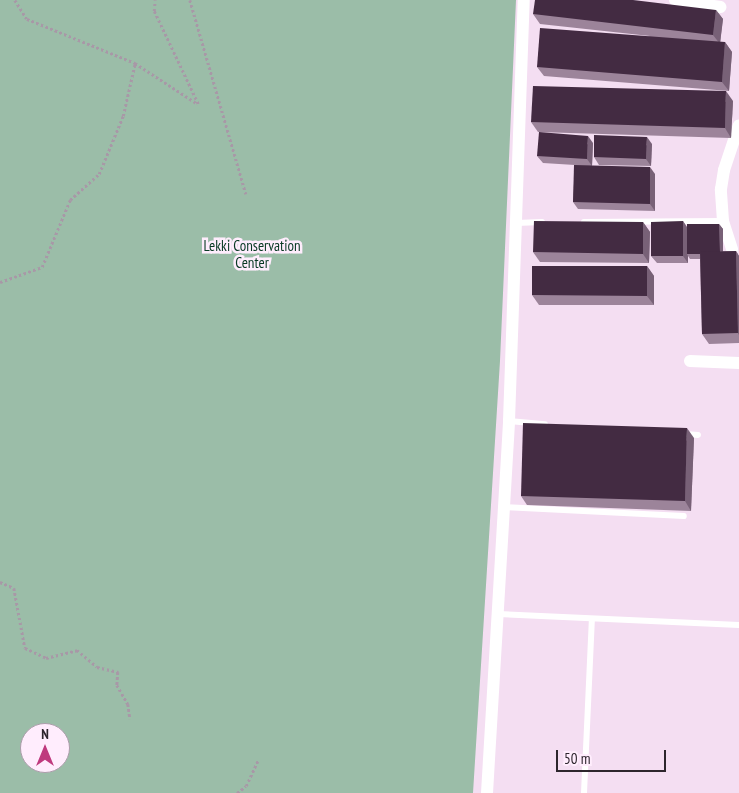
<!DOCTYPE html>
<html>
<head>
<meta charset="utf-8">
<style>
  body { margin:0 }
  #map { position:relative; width:739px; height:793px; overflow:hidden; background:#f4def2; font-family:"PT Sans Narrow",sans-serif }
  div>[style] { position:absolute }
  .green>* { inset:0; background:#9bbda8 }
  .path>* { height:2.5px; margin-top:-1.25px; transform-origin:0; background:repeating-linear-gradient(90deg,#a898a7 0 2.5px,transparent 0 5px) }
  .lane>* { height:6px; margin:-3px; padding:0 3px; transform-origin:3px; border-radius:3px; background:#fff }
  .street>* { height:12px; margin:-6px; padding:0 6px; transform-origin:6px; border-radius:6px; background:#fff }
  .wall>* { inset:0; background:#9c849a }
  .shaded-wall>* { inset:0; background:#786177 }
  .building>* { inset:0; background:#432b42 }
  span { translate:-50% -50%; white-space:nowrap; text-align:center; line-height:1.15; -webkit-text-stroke:5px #ffedfd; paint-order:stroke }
  .park-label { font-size:15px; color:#083923 }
  .north { position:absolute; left:20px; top:723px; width:50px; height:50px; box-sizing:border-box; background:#ffedfd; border:1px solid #ab9daa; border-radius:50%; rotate:0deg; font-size:14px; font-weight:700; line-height:20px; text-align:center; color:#2d252d }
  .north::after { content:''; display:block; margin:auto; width:18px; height:22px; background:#bf3a7e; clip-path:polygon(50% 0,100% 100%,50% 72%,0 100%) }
  .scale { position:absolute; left:556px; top:750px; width:110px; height:22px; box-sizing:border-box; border:2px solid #2d252d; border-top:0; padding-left:6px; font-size:15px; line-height:18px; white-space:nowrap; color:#2d252d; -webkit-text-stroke:4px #ffedfd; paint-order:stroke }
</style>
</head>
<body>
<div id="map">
  <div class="green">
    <i style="clip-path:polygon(evenodd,0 0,516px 0,500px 361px,473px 793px,0 793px,0 0,30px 733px,60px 733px,60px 763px,30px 763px,30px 733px)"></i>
  </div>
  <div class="path">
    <i style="left:15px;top:0;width:22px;rotate:58deg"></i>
    <i style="left:27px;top:19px;width:117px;rotate:22.2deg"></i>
    <i style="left:190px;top:0;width:202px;rotate:73.9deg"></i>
    <i style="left:0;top:282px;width:45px;rotate:-19.7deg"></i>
    <i style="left:42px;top:267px;width:73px;rotate:-67.3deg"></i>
    <i style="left:70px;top:200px;width:39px;rotate:-42deg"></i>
    <i style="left:99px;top:174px;width:63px;rotate:-67.5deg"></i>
    <i style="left:123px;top:116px;width:54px;rotate:-77.2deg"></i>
    <i style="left:135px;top:63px;width:75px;rotate:33.1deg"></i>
    <i style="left:198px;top:104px;width:103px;rotate:-115.3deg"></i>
    <i style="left:154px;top:11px;width:11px;rotate:-85deg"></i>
    <i style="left:0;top:582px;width:15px;rotate:23deg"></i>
    <i style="left:14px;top:588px;width:61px;rotate:79.6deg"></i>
    <i style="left:25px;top:648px;width:23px;rotate:25deg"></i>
    <i style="left:46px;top:658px;width:32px;rotate:-14deg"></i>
    <i style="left:77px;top:650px;width:26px;rotate:40deg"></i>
    <i style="left:97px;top:667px;width:22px;rotate:13deg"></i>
    <i style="left:118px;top:672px;width:13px;rotate:94deg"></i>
    <i style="left:117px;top:685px;width:22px;rotate:60deg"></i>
    <i style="left:128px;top:704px;width:15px;rotate:82deg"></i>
    <i style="left:237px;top:793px;width:11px;rotate:-38deg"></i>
    <i style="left:246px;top:786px;width:29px;rotate:-65deg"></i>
  </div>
  <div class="lane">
    <i style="left:584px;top:222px;width:139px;rotate:-0.4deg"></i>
    <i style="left:516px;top:223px;width:26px;rotate:-2deg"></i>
    <i style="left:509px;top:421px;width:36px;rotate:5deg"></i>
    <i style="left:685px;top:434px;width:13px;rotate:4deg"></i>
    <i style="left:504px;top:507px;width:180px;rotate:2.9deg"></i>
    <i style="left:498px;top:614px;width:241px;rotate:2.6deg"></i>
    <i style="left:584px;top:793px;width:174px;rotate:-87.4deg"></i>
  </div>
  <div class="street">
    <i style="left:675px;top:0;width:46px;rotate:8.8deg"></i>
    <i style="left:732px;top:249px;width:29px;rotate:-108deg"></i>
    <i style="left:723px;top:221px;width:32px;rotate:-94deg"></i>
    <i style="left:721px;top:189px;width:19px;rotate:-81deg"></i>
    <i style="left:724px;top:170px;width:47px;rotate:-71.6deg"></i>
    <i style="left:690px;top:361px;width:49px;rotate:2.3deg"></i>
    <i style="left:487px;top:793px;width:373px;rotate:-86.6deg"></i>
    <i style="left:509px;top:421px;width:421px;rotate:-88deg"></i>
  </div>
  <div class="wall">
    <i style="clip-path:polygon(716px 10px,723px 19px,720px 42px,725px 42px,732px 52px,729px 91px,544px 76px,537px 67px,650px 36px,540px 24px,533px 14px)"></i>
    <i style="clip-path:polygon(733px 101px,731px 138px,538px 132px,531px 122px)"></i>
    <i style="clip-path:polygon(593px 143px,592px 166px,655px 174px,655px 211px,578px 209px,573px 202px,575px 165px,543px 163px,537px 156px)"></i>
    <i style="clip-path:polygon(652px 144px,651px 166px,599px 165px,594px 157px)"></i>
    <i style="clip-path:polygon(683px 221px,687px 227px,719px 224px,723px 229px,723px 251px,736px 251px,739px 256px,739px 343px,709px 344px,702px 334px,700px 259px,690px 259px,688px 256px,688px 263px,657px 263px,651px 256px)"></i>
    <i style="clip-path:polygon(643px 222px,650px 232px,649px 263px,540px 262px,533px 252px)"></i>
    <i style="clip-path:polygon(647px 266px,654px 276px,654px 305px,539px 305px,532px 295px)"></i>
    <i style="clip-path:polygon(694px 438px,691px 511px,527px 505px,521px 496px)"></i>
  </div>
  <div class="shaded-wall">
    <i style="clip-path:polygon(716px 10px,723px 19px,720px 44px,713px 35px)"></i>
    <i style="clip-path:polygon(725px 42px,732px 52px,729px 91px,722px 82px)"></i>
    <i style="clip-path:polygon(726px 91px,733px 101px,731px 138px,725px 128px)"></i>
    <i style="clip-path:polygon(588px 136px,593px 143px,592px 166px,587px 159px)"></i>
    <i style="clip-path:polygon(647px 137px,652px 144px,651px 166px,646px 159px)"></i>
    <i style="clip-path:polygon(650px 167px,655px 174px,655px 211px,650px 204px)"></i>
    <i style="clip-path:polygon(683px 221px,688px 229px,687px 254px,688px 256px,688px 263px,683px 256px)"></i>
    <i style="clip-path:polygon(643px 222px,650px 232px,649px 263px,643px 254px)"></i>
    <i style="clip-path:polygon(719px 224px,723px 229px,723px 258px,720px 254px)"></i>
    <i style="clip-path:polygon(736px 251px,739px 256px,739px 335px,738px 333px)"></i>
    <i style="clip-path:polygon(647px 266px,654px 276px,654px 305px,647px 296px)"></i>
    <i style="clip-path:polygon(687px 428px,694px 438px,691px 511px,685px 501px)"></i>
  </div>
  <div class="building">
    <i style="clip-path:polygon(535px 0,633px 0,716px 10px,713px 35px,533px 14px)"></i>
    <i style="clip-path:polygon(540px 28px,725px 42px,722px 82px,537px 67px)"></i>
    <i style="clip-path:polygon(533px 86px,726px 91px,725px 128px,531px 122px)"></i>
    <i style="clip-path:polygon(539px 132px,588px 136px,587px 159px,537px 156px)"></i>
    <i style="clip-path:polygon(594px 135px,647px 137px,646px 159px,594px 157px)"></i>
    <i style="clip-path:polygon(574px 165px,650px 167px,650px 204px,573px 202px)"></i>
    <i style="clip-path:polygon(534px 221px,643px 222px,643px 254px,533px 252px)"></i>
    <i style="clip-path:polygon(683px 221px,683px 256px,651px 256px,651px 222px)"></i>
    <i style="clip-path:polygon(687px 224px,719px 224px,720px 252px,700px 252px,700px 254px,687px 254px)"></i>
    <i style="clip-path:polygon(736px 251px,738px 333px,702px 334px,700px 252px)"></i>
    <i style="clip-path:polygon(532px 266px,647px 266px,647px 296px,532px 295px)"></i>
    <i style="clip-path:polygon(523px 423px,687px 428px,685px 501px,521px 496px)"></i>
  </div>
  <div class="park-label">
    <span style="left:252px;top:254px">Lekki Conservation<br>Center</span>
  </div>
  <div class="north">N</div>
  <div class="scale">50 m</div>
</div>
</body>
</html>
